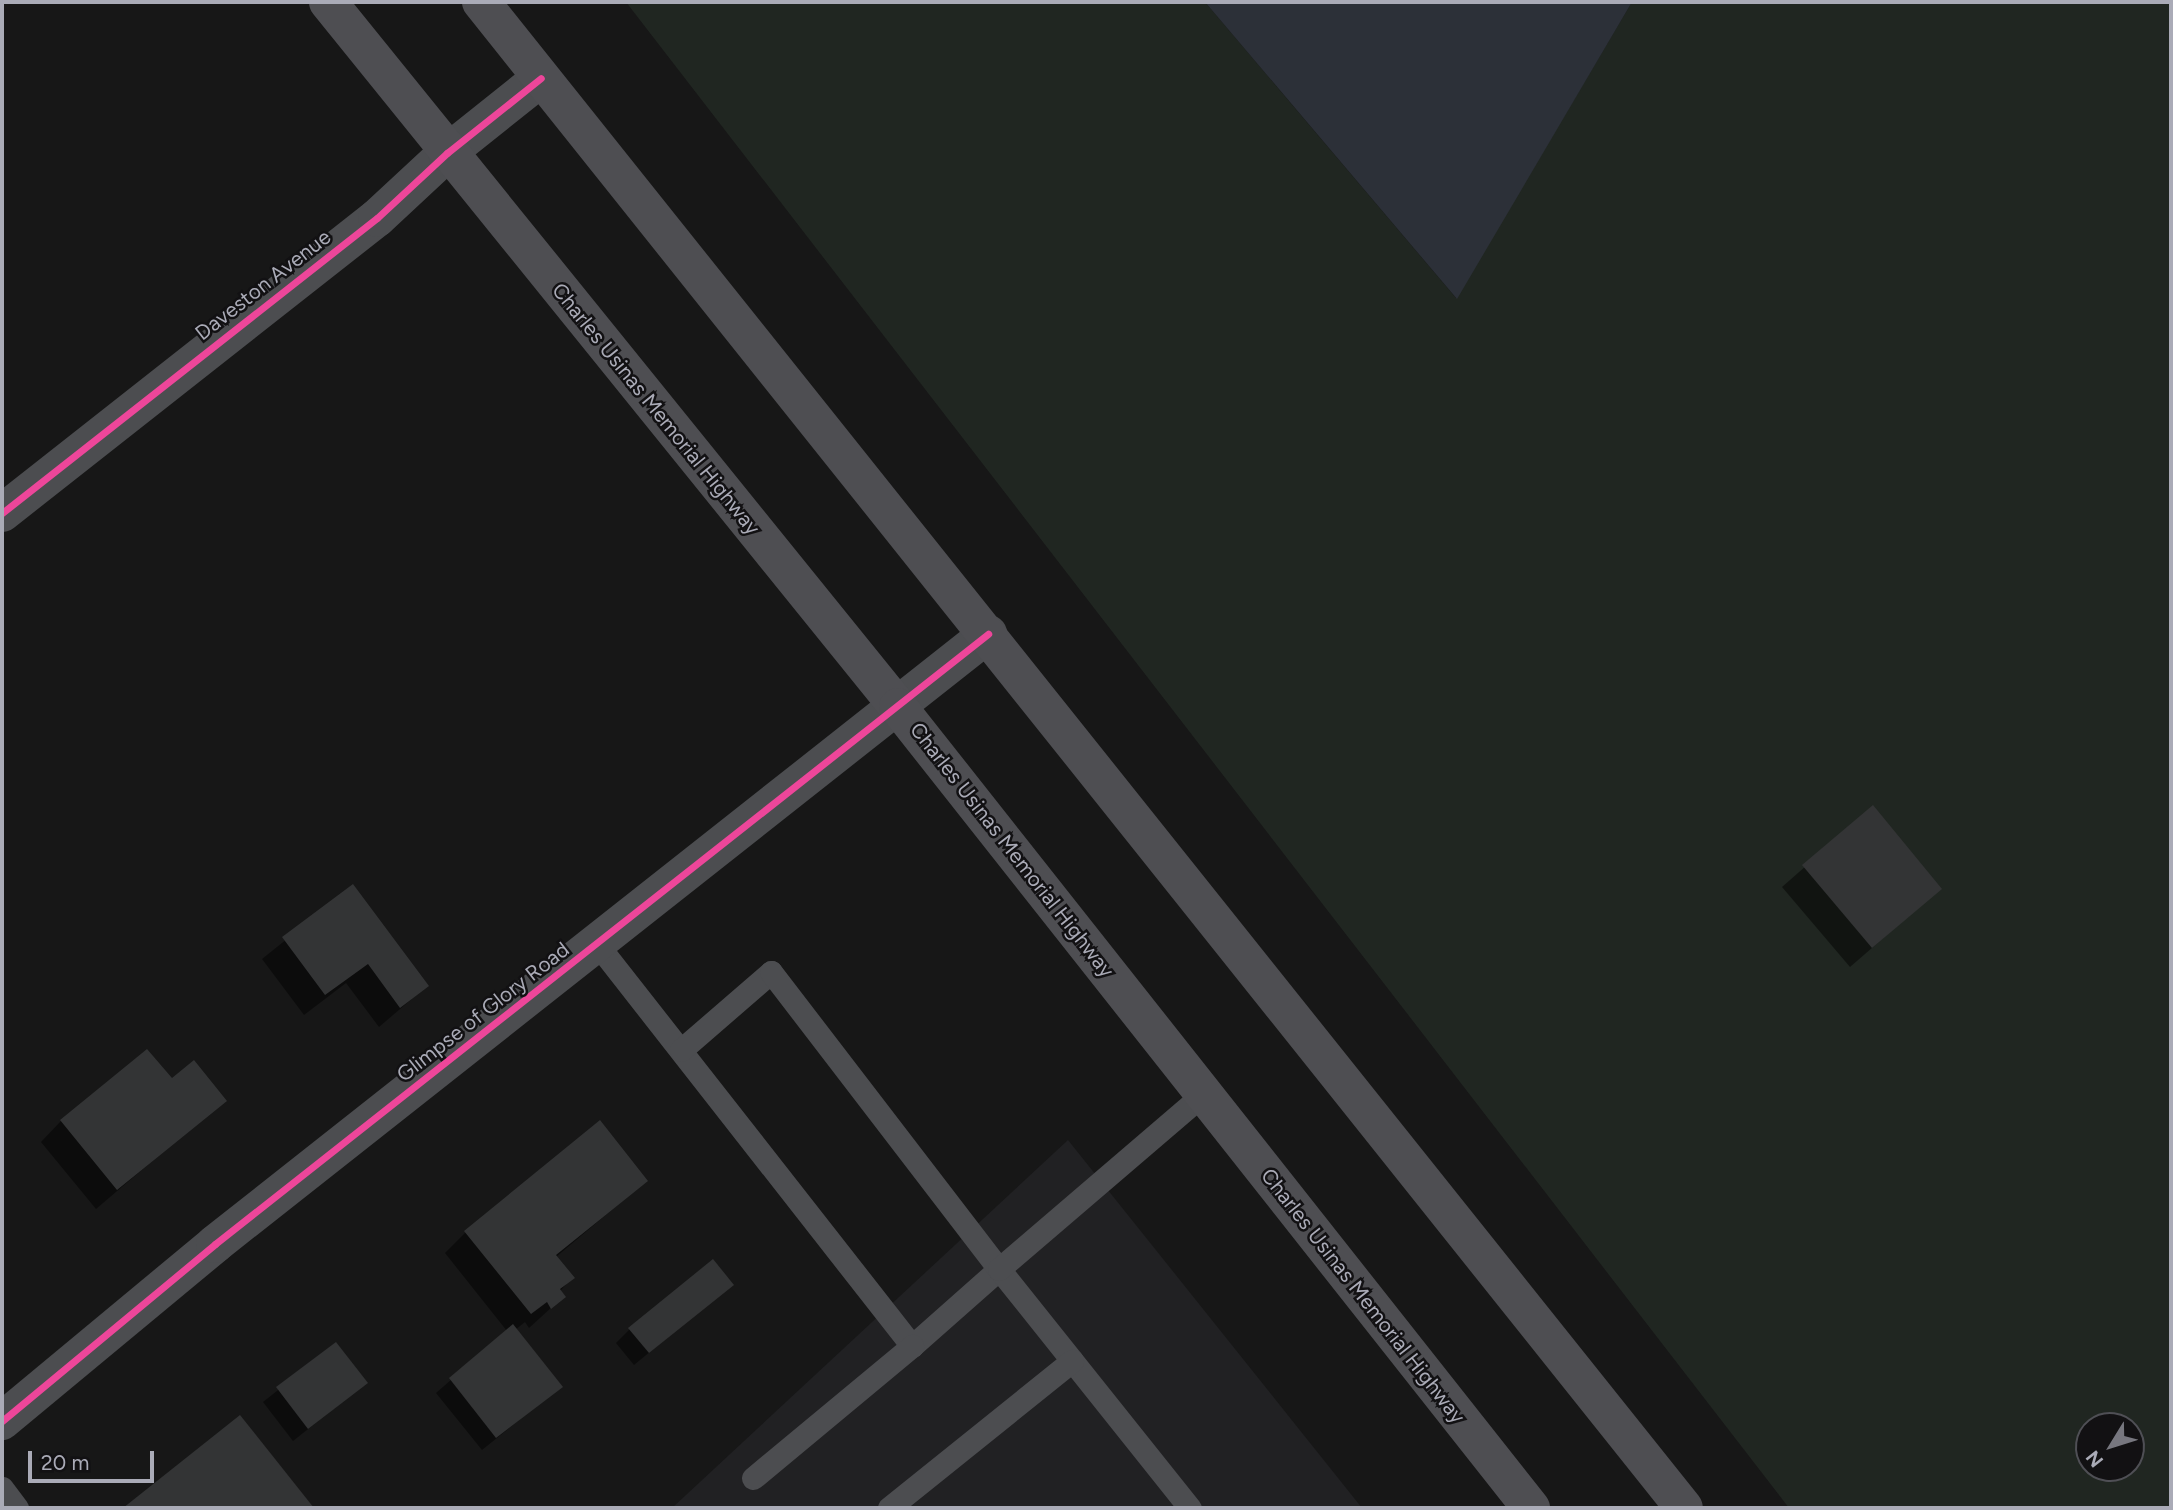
<!DOCTYPE html>
<html>
<head>
<meta charset="utf-8">
<style>
  body { margin:0 }
  #map { position:relative; width:2173px; height:1510px; overflow:hidden; background:#171717; font-family:Figtree,sans-serif }
  div>[style] { position:absolute }
  .built>* { inset:0; background:#212123 }
  .green>* { inset:0; background:#202621 }
  .water>* { inset:0; background:#2c3038 }
  .shadow>* { inset:0; background:#0007 }
  .building>* { inset:0; background:#333435 }
  .service>* { height:23px; margin:-11.5px; padding:0 11.5px; transform-origin:11.5px; border-radius:11.5px; background:#4c4d50 }
  .minor>* { height:38px; margin:-19px; padding:0 19px; transform-origin:19px; border-radius:19px; background:#4c4d50 }
  .trunk>* { height:38px; margin:-19px; padding:0 19px; transform-origin:19px; border-radius:19px; background:#4e4e52 }
  .cycleway>* { height:7px; margin:-3.5px; padding:0 3.5px; transform-origin:3.5px; border-radius:3.5px; background:#ed469a }
  span { translate:-50% -50%; white-space:nowrap; text-align:center; line-height:1.15; -webkit-text-stroke:5px #121113; paint-order:stroke }
  .street-label { font-size:21px; color:#aaabb7 }
  .frame { position:absolute; inset:0; border:4px solid #aaabb7; pointer-events:none }
  .north { position:absolute; left:2075px; top:1412px; width:70px; height:70px; box-sizing:border-box; background:#121113; border:2px solid #4f4f55; border-radius:50%; rotate:232deg; font-size:19px; font-weight:700; line-height:28px; text-align:center; color:#aaabb7 }
  .north::after { content:''; display:block; margin:auto; width:24px; height:32px; background:#77777f; clip-path:polygon(50% 0,100% 100%,50% 72%,0 100%) }
  .scale { position:absolute; left:28px; top:1451px; width:126px; height:32px; box-sizing:border-box; border:4px solid #aaabb7; border-top:0; padding-left:9px; font-size:21px; line-height:24px; white-space:nowrap; color:#aaabb7; -webkit-text-stroke:5px #121113; paint-order:stroke }
</style>
</head>
<body>
<div id="map">
  <div class="built">
    <i style="clip-path:polygon(1068px 1140px,1362px 1508px,672px 1508px)"></i>
  </div>
  <div class="green">
    <i style="clip-path:polygon(evenodd,626px 2px,1205px 2px,1456px 298px,1632px 2px,2171px 2px,2171px 1508px,1789px 1508px,626px 2px,2089px 1426px,2131px 1426px,2131px 1468px,2089px 1468px,2089px 1426px)"></i>
  </div>
  <div class="water">
    <i style="clip-path:polygon(1205px 2px,1632px 2px,1457px 299px)"></i>
  </div>
  <div class="shadow">
    <i style="clip-path:polygon(1872px 808px,1940px 889px,1850px 967px,1782px 887px)"></i>
    <i style="clip-path:polygon(353px 886px,427px 986px,379px 1027px,346px 983px,304px 1015px,262px 959px)"></i>
    <i style="clip-path:polygon(172px 1080px,224px 1100px,96px 1209px,41px 1142px,61px 1121px)"></i>
    <i style="clip-path:polygon(646px 1181px,556px 1257px,572px 1278px,560px 1291px,564px 1296px,529px 1328px,525px 1322px,515px 1330px,560px 1387px,482px 1450px,436px 1393px,507px 1331px,445px 1253px,466px 1232px)"></i>
    <i style="clip-path:polygon(732px 1284px,634px 1365px,616px 1343px,630px 1329px)"></i>
    <i style="clip-path:polygon(336px 1344px,366px 1383px,293px 1441px,263px 1402px)"></i>
    <i style="clip-path:polygon(240px 1418px,312px 1508px,126px 1508px)"></i>
  </div>
  <div class="building">
    <i style="clip-path:polygon(1873px 805px,1942px 889px,1872px 948px,1802px 865px)"></i>
    <i style="clip-path:polygon(353px 884px,429px 986px,400px 1008px,368px 964px,325px 995px,282px 937px)"></i>
    <i style="clip-path:polygon(147px 1049px,172px 1078px,194px 1060px,227px 1101px,117px 1190px,60px 1120px)"></i>
    <i style="clip-path:polygon(600px 1120px,648px 1181px,556px 1255px,575px 1278px,560px 1289px,566px 1297px,551px 1309px,547px 1302px,531px 1314px,464px 1231px)"></i>
    <i style="clip-path:polygon(713px 1259px,734px 1285px,649px 1353px,628px 1328px)"></i>
    <i style="clip-path:polygon(513px 1324px,563px 1387px,496px 1438px,449px 1378px)"></i>
    <i style="clip-path:polygon(336px 1342px,368px 1383px,308px 1429px,276px 1387px)"></i>
    <i style="clip-path:polygon(240px 1415px,314px 1508px,123px 1508px)"></i>
  </div>
  <div class="service">
    <i style="left:597px;top:944px;width:511px;rotate:51.92deg"></i>
    <i style="left:912px;top:1346px;width:116px;rotate:-41.5deg"></i>
    <i style="left:999px;top:1269px;width:306px;rotate:51.4deg"></i>
    <i style="left:681px;top:1050px;width:119px;rotate:-40.9deg"></i>
    <i style="left:771px;top:972px;width:374px;rotate:52.5deg"></i>
    <i style="left:999px;top:1269px;width:269px;rotate:-40.6deg"></i>
    <i style="left:753px;top:1478px;width:207px;rotate:-39.7deg"></i>
    <i style="left:2px;top:1488px;width:25px;rotate:53deg"></i>
    <i style="left:889px;top:1508px;width:235px;rotate:-38.8deg"></i>
  </div>
  <div class="minor">
    <i style="left:2px;top:513px;width:477px;rotate:-38.2deg"></i>
    <i style="left:377px;top:218px;width:96px;rotate:-42.9deg"></i>
    <i style="left:447px;top:153px;width:120px;rotate:-38.6deg"></i>
    <i style="left:2px;top:1421px;width:277px;rotate:-39.7deg"></i>
    <i style="left:215px;top:1244px;width:985px;rotate:-38.28deg"></i>
  </div>
  <div class="trunk">
    <i style="left:328px;top:2px;width:907px;rotate:51.04deg"></i>
    <i style="left:898px;top:707px;width:1021px;rotate:51.68deg"></i>
    <i style="left:481px;top:2px;width:1927px;rotate:51.38deg"></i>
  </div>
  <div class="cycleway">
    <i style="left:2px;top:513px;width:477px;rotate:-38.2deg"></i>
    <i style="left:377px;top:218px;width:96px;rotate:-42.9deg"></i>
    <i style="left:447px;top:153px;width:120px;rotate:-38.6deg"></i>
    <i style="left:2px;top:1421px;width:277px;rotate:-39.7deg"></i>
    <i style="left:215px;top:1244px;width:985px;rotate:-38.28deg"></i>
  </div>
  <div class="street-label">
    <span style="left:263px;top:285px;rotate:-38deg">Daveston Avenue</span>
    <span style="left:656px;top:409px;rotate:51deg">Charles Usinas Memorial Highway</span>
    <span style="left:1012px;top:850px;rotate:52deg">Charles Usinas Memorial Highway</span>
    <span style="left:483px;top:1012px;rotate:-38deg">Glimpse of Glory Road</span>
    <span style="left:1363px;top:1296px;rotate:52deg">Charles Usinas Memorial Highway</span>
  </div>
  <div class="frame"></div>
  <div class="north">N</div>
  <div class="scale">20 m</div>
</div>
</body>
</html>
